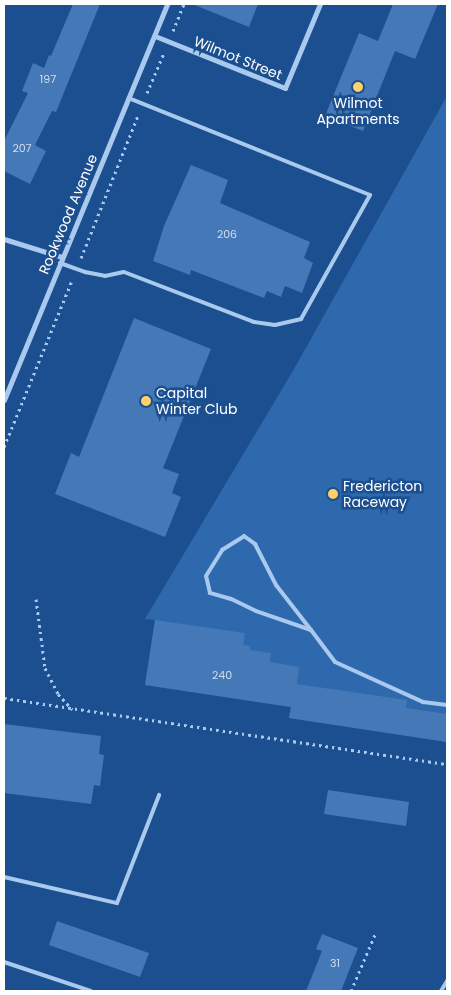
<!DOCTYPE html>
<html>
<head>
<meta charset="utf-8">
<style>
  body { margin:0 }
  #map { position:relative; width:451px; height:995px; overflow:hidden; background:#1b4f8f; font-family:Poppins,sans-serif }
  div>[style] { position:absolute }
  .green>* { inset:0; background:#2e69ad }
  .building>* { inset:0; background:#4478b7 }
  .path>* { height:3px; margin-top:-1.5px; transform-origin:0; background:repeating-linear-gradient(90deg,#a9c9ee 0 2.5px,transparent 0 6.5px) }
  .lane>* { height:4px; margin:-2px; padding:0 2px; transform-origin:2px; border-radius:2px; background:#a9c9ee }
  .street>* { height:5px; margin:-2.5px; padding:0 2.5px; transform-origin:2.5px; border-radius:2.5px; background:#a9c9ee }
  .dots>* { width:14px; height:14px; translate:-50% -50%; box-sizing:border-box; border:2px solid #1b4f8f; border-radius:50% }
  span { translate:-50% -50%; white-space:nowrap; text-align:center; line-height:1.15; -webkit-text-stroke:5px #1b4f8f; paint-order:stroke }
  .number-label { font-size:11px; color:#d0dded }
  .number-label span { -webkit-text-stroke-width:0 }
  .street-label { font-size:14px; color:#fff }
  .poi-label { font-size:14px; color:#fff }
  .left { translate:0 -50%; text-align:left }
  .frame { position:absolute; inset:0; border:5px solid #fff; pointer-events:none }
</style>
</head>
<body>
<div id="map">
  <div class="green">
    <i style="clip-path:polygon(447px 96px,447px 742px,289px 718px,291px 707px,145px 685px,155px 620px,145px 619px,294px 369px)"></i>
  </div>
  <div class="building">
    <i style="clip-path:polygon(73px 4px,100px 4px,56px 112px,52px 111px,35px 145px,46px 151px,30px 184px,4px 171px,4px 141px,28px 93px,22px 91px,33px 63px,44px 68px,49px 55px,51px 56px)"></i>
    <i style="clip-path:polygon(192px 4px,258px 4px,249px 27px)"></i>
    <i style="clip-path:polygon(393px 4px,438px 4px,415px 59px,395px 51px,363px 131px,325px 116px,359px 33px,378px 41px)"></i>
    <i style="clip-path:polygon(191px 165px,228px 180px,220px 203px,310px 242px,304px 258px,313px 263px,302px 293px,285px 286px,281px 297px,267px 291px,264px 298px,191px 270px,190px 275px,153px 261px,164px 226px)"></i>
    <i style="clip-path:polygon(134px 318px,211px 349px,163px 468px,179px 474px,172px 493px,181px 497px,165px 537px,55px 494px,71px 453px,79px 457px)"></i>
    <i style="clip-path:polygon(155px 620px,245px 633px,243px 645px,250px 646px,250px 650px,271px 653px,270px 662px,299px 667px,297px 684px,407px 700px,406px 708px,447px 714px,447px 742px,289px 718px,291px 707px,145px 685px)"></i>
    <i style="clip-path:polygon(4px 724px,101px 736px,99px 754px,104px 755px,100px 786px,94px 785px,91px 804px,4px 793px)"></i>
    <i style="clip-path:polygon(328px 790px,409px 802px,406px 826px,324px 814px)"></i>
    <i style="clip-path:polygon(57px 921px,149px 953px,140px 977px,49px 945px)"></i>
    <i style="clip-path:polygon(322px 934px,358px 948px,341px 991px,306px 991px,322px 951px,316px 949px)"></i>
  </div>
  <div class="path">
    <i style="left:173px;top:31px;width:29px;rotate:-68deg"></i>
    <i style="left:147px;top:93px;width:43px;rotate:-67deg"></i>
    <i style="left:81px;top:258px;width:156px;rotate:-68.2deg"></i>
    <i style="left:4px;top:447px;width:180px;rotate:-67.8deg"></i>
    <i style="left:36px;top:599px;width:70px;rotate:82.6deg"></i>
    <i style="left:45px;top:668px;width:29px;rotate:63deg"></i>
    <i style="left:58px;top:694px;width:21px;rotate:47deg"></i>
    <i style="left:4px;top:698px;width:448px;rotate:8.5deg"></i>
    <i style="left:351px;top:991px;width:64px;rotate:-67deg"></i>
  </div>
  <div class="lane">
    <i style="left:60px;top:263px;width:27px;rotate:20deg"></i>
    <i style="left:85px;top:272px;width:20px;rotate:11deg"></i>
    <i style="left:105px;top:276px;width:19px;rotate:-12deg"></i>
    <i style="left:124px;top:272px;width:139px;rotate:21deg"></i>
    <i style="left:254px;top:322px;width:21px;rotate:8deg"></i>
    <i style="left:275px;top:325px;width:27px;rotate:-13deg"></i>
    <i style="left:301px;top:319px;width:142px;rotate:-60.9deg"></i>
    <i style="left:370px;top:195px;width:260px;rotate:-158.1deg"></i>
    <i style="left:311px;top:630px;width:58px;rotate:-160.9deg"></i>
    <i style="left:256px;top:611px;width:28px;rotate:-154deg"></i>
    <i style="left:231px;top:599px;width:22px;rotate:-164deg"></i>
    <i style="left:210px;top:593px;width:17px;rotate:-103deg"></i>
    <i style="left:206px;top:576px;width:31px;rotate:-58deg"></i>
    <i style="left:222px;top:550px;width:26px;rotate:-32deg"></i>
    <i style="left:244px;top:536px;width:14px;rotate:36deg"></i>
    <i style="left:255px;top:544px;width:46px;rotate:62.9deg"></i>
    <i style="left:276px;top:585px;width:57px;rotate:52.1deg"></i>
    <i style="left:311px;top:630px;width:40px;rotate:53deg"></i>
    <i style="left:335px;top:662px;width:97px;rotate:24.4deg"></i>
    <i style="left:423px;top:702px;width:24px;rotate:7deg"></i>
    <i style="left:4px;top:877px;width:116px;rotate:13deg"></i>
    <i style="left:117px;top:903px;width:116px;rotate:-68.7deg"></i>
    <i style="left:4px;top:962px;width:92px;rotate:18.4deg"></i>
    <i style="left:441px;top:991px;width:12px;rotate:-59deg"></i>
  </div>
  <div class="street">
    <i style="left:155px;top:36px;width:140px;rotate:21.8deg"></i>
    <i style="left:285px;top:88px;width:91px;rotate:-67.4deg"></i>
    <i style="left:4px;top:239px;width:61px;rotate:17.2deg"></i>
    <i style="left:4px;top:400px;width:428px;rotate:-67.6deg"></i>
  </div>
  <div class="dots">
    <i style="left:358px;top:87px;background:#ffd166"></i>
    <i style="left:146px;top:401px;background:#ffd166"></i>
    <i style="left:333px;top:494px;background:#ffd166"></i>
  </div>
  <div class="number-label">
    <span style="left:48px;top:79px">197</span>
    <span style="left:22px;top:148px">207</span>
    <span style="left:227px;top:234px">206</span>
    <span style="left:222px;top:675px">240</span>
    <span style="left:335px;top:963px">31</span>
  </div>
  <div class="street-label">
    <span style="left:238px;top:58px;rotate:22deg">Wilmot Street</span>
    <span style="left:68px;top:214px;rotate:-67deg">Rookwood Avenue</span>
  </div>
  <div class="poi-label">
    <span style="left:358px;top:111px">Wilmot<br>Apartments</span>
    <span class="left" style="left:156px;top:401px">Capital<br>Winter Club</span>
    <span class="left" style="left:343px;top:494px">Fredericton<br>Raceway</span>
  </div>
  <div class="frame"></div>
</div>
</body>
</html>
